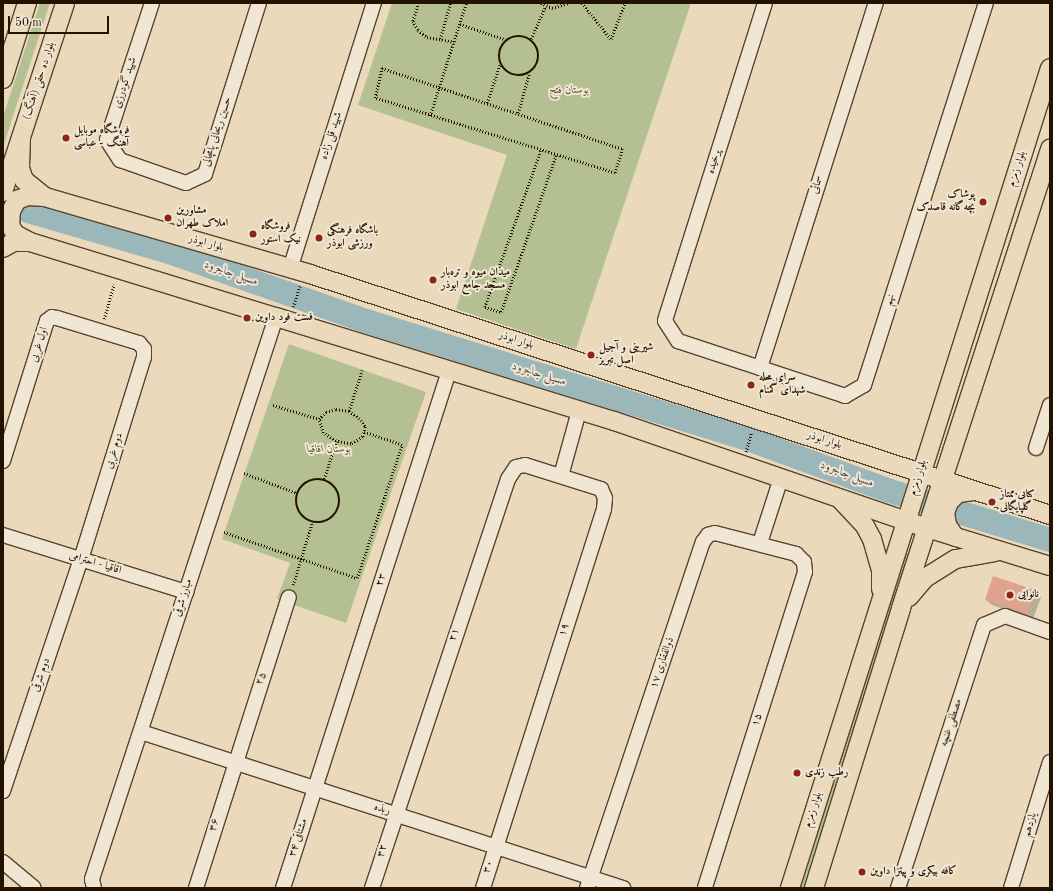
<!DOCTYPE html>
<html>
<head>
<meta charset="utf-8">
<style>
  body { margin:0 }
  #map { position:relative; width:1053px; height:891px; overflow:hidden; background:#ead9bb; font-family:"Old Standard TT",Amiri,serif }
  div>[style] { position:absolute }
  .green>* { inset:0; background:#b5c092 }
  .shadow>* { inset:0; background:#0003 }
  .river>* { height:24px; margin:-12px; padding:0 12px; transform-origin:12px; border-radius:12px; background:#9cb7ba }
  .building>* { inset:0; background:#dea38c }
  .path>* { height:2.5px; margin-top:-1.25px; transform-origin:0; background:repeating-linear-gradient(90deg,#241200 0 1px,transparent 0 3px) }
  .path>.ring { margin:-1.25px; padding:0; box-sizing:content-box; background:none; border:2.5px solid #241200; border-radius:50% }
  .roads { filter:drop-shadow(1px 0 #56442f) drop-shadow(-1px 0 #56442f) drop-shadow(0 1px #56442f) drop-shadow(0 -1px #56442f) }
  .minor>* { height:14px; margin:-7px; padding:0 7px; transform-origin:7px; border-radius:7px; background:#f1e6d3 }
  .major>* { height:18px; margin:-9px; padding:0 9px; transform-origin:9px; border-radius:9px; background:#ead9bb }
  .dots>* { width:11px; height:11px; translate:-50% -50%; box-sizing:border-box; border:2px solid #f1e6d3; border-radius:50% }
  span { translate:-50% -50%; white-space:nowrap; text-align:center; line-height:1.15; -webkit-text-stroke:4px #f1e6d3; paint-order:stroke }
  .street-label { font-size:11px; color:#241200 }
  .park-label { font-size:11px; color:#574f33; font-style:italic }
  .poi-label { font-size:11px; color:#241200; font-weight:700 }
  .left { translate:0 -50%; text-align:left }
  .right { translate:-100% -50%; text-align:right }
  .water-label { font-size:12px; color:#4e4c41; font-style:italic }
  .frame { position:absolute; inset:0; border:4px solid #241200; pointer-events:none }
  .scale { position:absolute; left:8px; top:16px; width:101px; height:18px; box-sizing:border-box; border:2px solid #241200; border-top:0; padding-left:5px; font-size:12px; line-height:14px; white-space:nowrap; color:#241200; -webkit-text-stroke:3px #f1e6d3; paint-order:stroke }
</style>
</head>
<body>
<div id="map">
  <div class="green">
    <i style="clip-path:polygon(40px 3px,50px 3px,3px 147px,3px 117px)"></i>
    <i style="clip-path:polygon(392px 3px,691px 3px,576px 349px,456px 309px,507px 155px,358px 105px)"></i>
    <i style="clip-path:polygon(289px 344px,426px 392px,346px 623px,277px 599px,290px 563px,222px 539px)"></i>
    <i style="clip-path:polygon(904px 552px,911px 555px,868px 694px,805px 888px,797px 888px)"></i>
  </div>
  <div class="shadow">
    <i style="clip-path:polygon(994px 577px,1035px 591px,1041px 597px,1033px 619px,992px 605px,986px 600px)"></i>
  </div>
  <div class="river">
    <i style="left:28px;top:211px;width:147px;rotate:16.2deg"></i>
    <i style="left:169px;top:252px;width:209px;rotate:19.3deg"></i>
    <i style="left:366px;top:321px;width:408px;rotate:17.2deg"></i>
    <i style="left:756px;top:442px;width:143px;rotate:20.1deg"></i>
    <i style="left:890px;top:491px;width:167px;rotate:17deg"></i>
  </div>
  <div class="building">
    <i style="clip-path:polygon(993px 576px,1035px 590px,1027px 614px,985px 600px)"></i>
  </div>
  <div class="path">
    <i style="left:419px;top:3px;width:19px;rotate:108deg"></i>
    <i style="left:413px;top:21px;width:10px;rotate:61deg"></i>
    <i style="left:418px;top:30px;width:11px;rotate:38deg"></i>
    <i style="left:427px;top:37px;width:27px;rotate:10deg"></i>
    <i style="left:541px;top:3px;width:12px;rotate:24deg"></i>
    <i style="left:552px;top:8px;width:17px;rotate:-17deg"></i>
    <i style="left:582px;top:3px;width:46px;rotate:51.1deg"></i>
    <i style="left:611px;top:39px;width:39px;rotate:-69deg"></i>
    <i style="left:460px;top:24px;width:50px;rotate:18.8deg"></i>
    <i class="ring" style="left:499px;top:36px;width:37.5px;height:37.5px"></i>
    <i style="left:440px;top:39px;width:37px;rotate:-74deg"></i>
    <i style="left:531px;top:39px;width:36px;rotate:-66deg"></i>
    <i style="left:382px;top:68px;width:254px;rotate:18.6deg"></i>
    <i style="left:623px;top:149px;width:25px;rotate:108deg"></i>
    <i style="left:615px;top:173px;width:251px;rotate:-162.6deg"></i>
    <i style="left:375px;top:98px;width:31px;rotate:-77deg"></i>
    <i style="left:487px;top:103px;width:41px;rotate:-71.6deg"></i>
    <i style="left:518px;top:113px;width:41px;rotate:-74.2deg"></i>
    <i style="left:430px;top:116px;width:119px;rotate:-72.3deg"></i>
    <i style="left:541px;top:151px;width:166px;rotate:109.7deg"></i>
    <i style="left:485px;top:307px;width:17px;rotate:17deg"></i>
    <i style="left:501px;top:312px;width:166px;rotate:-70.7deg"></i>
    <i style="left:293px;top:307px;width:22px;rotate:-72deg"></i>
    <i style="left:104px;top:319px;width:36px;rotate:-74deg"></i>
    <i style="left:273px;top:405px;width:48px;rotate:16.9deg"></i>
    <i style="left:336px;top:409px;width:13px;rotate:9deg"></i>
    <i style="left:349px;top:411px;width:12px;rotate:35deg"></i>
    <i style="left:359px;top:418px;width:11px;rotate:52deg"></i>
    <i style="left:366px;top:427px;width:10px;rotate:107deg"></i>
    <i style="left:363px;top:437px;width:14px;rotate:150deg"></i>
    <i style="left:351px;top:444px;width:15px;rotate:-169deg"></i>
    <i style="left:336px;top:441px;width:15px;rotate:-148deg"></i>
    <i style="left:323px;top:433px;width:15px;rotate:-106deg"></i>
    <i style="left:319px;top:419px;width:10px;rotate:-45deg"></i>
    <i style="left:326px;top:412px;width:10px;rotate:-17deg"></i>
    <i style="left:349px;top:411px;width:43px;rotate:-72.4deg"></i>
    <i style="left:746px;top:452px;width:20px;rotate:-75deg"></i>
    <i style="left:244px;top:473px;width:57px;rotate:20.7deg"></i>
    <i class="ring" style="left:296px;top:479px;width:41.5px;height:41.5px"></i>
    <i style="left:324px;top:479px;width:40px;rotate:-72deg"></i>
    <i style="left:224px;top:532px;width:141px;rotate:19.1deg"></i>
    <i style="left:357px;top:578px;width:140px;rotate:-71.3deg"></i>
    <i style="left:402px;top:445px;width:40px;rotate:-161.1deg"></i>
    <i style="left:293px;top:585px;width:65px;rotate:-73deg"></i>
  </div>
  <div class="roads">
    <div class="minor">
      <i style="left:152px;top:3px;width:144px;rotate:108.2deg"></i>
      <i style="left:107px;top:140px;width:24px;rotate:57deg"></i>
      <i style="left:120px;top:160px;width:70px;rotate:19.2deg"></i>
      <i style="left:186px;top:183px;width:21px;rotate:-25deg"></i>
      <i style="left:205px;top:174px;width:179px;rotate:-72.5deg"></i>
      <i style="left:765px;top:3px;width:333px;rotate:107.5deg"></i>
      <i style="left:665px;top:321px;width:24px;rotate:57deg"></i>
      <i style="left:678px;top:341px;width:176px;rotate:18.2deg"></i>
      <i style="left:845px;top:396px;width:22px;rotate:-30deg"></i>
      <i style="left:864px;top:385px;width:401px;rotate:-72.3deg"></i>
      <i style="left:290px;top:269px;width:279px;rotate:-72.5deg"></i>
      <i style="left:760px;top:368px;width:383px;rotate:-72.4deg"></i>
      <i style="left:1036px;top:448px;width:45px;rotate:-72deg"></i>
      <i style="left:3px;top:461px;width:147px;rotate:-72.6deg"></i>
      <i style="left:47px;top:321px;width:6px;rotate:-39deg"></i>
      <i style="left:52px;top:317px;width:5px;rotate:11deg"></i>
      <i style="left:57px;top:318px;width:86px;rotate:17deg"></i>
      <i style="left:139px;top:343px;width:8px;rotate:50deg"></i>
      <i style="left:144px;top:349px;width:8px;rotate:90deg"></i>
      <i style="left:144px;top:357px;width:212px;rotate:107.3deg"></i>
      <i style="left:81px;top:559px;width:245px;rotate:108.6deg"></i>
      <i style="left:561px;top:476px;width:67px;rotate:-74.5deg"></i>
      <i style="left:3px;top:535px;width:192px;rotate:17.3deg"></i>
      <i style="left:760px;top:543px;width:68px;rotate:-72.1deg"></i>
      <i style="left:141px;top:732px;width:507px;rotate:17.93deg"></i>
      <i style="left:3px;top:862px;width:40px;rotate:40deg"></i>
      <i style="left:94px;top:888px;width:9px;rotate:-103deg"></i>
      <i style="left:92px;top:879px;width:591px;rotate:-71.87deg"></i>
      <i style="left:196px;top:888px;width:305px;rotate:-72.3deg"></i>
      <i style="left:283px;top:888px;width:543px;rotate:-72.2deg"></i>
      <i style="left:372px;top:888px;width:431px;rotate:-71.6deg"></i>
      <i style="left:508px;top:479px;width:14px;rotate:-56deg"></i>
      <i style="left:516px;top:467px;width:9px;rotate:-13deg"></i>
      <i style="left:525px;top:465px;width:80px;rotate:17.5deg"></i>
      <i style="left:601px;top:489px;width:10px;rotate:66deg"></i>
      <i style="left:605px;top:498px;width:11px;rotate:95deg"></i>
      <i style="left:604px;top:509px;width:398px;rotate:107.7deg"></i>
      <i style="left:587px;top:888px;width:365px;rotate:-71.5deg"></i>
      <i style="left:703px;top:542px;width:9px;rotate:-54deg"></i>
      <i style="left:708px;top:535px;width:7px;rotate:-16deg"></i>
      <i style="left:715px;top:533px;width:84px;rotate:14.5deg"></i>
      <i style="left:796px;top:554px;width:11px;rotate:45deg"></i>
      <i style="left:804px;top:562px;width:10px;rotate:84deg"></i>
      <i style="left:805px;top:572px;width:331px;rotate:107.6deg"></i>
      <i style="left:898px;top:888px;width:277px;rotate:-71.9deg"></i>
      <i style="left:984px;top:625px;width:23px;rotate:-23deg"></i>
      <i style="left:1005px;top:616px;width:48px;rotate:19.6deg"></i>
      <i style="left:1011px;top:888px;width:132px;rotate:-72.8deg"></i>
    </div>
    <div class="major">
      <i style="left:3px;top:79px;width:80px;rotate:-72.5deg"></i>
      <i style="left:21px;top:138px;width:30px;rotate:92deg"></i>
      <i style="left:20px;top:168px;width:13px;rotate:72deg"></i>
      <i style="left:24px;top:180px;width:27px;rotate:39deg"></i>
      <i style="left:45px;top:197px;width:276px;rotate:16.2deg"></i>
      <i style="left:310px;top:274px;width:778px;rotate:18.04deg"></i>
      <i style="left:3px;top:192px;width:199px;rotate:-71.8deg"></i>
      <i style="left:30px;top:242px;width:17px;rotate:-152deg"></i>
      <i style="left:15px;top:234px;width:10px;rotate:-119deg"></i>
      <i style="left:10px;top:225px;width:14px;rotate:-86deg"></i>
      <i style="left:11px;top:211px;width:13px;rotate:-61deg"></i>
      <i style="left:17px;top:200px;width:12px;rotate:-20deg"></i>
      <i style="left:28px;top:196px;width:17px;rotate:3deg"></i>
      <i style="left:3px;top:248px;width:13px;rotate:-29deg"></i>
      <i style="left:14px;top:242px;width:16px"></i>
      <i style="left:30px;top:242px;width:257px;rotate:17deg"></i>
      <i style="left:276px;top:317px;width:354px;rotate:17.1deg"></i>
      <i style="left:614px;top:421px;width:331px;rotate:18.9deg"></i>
      <i style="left:927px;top:528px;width:129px;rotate:17.2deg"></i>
      <i style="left:841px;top:500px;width:35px;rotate:47deg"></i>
      <i style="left:865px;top:526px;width:15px;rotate:62deg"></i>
      <i style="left:872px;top:539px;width:33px;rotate:74deg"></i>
      <i style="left:881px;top:571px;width:18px;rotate:90deg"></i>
      <i style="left:955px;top:537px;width:14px;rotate:-124deg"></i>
      <i style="left:947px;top:525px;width:12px;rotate:-99deg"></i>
      <i style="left:945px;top:513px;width:12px;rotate:-70deg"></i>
      <i style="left:949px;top:502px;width:13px;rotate:-45deg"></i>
      <i style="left:958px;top:493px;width:16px;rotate:-7deg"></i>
      <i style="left:909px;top:597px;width:25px;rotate:-50deg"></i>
      <i style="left:925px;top:578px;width:36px;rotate:-32deg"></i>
      <i style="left:956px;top:559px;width:39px;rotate:-10deg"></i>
      <i style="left:790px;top:888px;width:860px;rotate:-72.41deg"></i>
      <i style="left:814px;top:888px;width:293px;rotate:-72.7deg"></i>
      <i style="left:901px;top:608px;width:483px;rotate:-72deg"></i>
    </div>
  </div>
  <div class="dots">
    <i style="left:66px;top:138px;background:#8f2418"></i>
    <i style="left:983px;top:202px;background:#8f2418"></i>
    <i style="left:168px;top:218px;background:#8f2418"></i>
    <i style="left:253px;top:234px;background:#8f2418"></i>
    <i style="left:319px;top:238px;background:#8f2418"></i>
    <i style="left:433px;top:280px;background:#8f2418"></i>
    <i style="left:247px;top:318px;background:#8f2418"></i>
    <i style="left:591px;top:355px;background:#8f2418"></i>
    <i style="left:751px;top:385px;background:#8f2418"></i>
    <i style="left:992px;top:502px;background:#8f2418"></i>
    <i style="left:1010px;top:595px;background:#8f2418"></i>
    <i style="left:797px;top:773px;background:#8f2418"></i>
    <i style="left:862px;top:872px;background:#8f2418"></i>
  </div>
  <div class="street-label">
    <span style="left:40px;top:81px;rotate:-72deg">بلوار ده حقی (آهنگ)</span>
    <span style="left:126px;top:83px;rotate:-72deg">شهید گودرزی</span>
    <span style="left:218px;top:132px;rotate:-72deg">حسین ریحانی پامچالی</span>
    <span style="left:332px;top:136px;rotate:-72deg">شهید قلی زاده</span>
    <span style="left:715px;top:162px;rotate:-73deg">پرخیده</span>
    <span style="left:1018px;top:169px;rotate:-72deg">بلوار زمزم</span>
    <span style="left:818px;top:185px;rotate:-72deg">سمائی</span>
    <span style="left:206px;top:244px;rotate:16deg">بلوار ابوذر</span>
    <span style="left:891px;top:300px;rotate:-72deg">نهم</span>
    <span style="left:516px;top:341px;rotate:18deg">بلوار ابوذر</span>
    <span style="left:40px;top:345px;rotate:-73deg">اول غربی</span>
    <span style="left:824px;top:441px;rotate:18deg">بلوار ابوذر</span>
    <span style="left:115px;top:451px;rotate:-73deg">دوم غربی</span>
    <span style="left:919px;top:478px;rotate:-73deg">بلوار زمزم</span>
    <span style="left:95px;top:564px;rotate:17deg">اقاقیا - احترامی</span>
    <span style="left:382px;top:580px;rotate:-72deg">۲۳</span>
    <span style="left:184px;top:598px;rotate:-72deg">مبارز شرقی</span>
    <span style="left:565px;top:630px;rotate:-72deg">۱۹</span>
    <span style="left:455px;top:635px;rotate:-71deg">۲۱</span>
    <span style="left:663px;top:663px;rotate:-71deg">ذوالفقاری ۱۷</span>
    <span style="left:42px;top:675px;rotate:-71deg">دوم شرقی</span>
    <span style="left:262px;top:679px;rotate:-72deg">۲۵</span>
    <span style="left:758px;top:720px;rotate:-72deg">۱۵</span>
    <span style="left:952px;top:723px;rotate:-72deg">مصطفی غنچه</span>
    <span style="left:382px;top:810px;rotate:18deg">ربذه</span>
    <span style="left:814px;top:810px;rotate:-72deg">بلوار زمزم</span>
    <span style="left:215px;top:825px;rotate:-73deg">۳۶</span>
    <span style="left:1031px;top:825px;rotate:-73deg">یازدهم</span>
    <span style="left:299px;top:838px;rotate:-72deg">۳۴ مشتاقی</span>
    <span style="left:383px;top:851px;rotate:-73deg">۳۲</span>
    <span style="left:489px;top:867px;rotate:-71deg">۳۰</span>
  </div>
  <div class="park-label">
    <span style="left:569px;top:91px">بوستان فتح</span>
    <span style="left:329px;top:450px">بوستان اقاقیا</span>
  </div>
  <div class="poi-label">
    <span class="left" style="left:74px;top:138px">فروشگاه موبایل<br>آهنگ - عباسی</span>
    <span class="right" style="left:975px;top:202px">پوشاک<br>بچه‌گانه قاصدک</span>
    <span class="left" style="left:176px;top:218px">مشاورین<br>املاک طهران</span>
    <span class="left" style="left:261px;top:234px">فروشگاه<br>نیک استور</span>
    <span class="left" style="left:327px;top:238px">باشگاه فرهنگی<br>ورزشی ابوذر</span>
    <span class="left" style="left:441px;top:280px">میدان میوه و تره‌بار<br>مسجد جامع ابوذر</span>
    <span class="left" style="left:255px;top:318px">فست فود داوین</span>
    <span class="left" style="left:599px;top:355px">شیرینی و آجیل<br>اصل تبریز</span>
    <span class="left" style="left:759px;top:385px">سرای محله<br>شهدای گمنام</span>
    <span class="left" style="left:1000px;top:502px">کبابی ممتاز<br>گلپایگانی</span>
    <span class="left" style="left:1018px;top:595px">نانوایی</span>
    <span class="left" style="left:805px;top:773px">رطب زندی</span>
    <span class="left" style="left:870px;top:872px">کافه بیکری و پیتزا داوین</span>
  </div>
  <div class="water-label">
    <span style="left:231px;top:274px;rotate:19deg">مسیل جاجرود</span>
    <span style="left:539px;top:375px;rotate:17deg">مسیل جاجرود</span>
    <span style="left:847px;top:475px;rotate:20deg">مسیل جاجرود</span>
  </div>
  <div class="frame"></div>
  <div class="scale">50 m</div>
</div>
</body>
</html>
